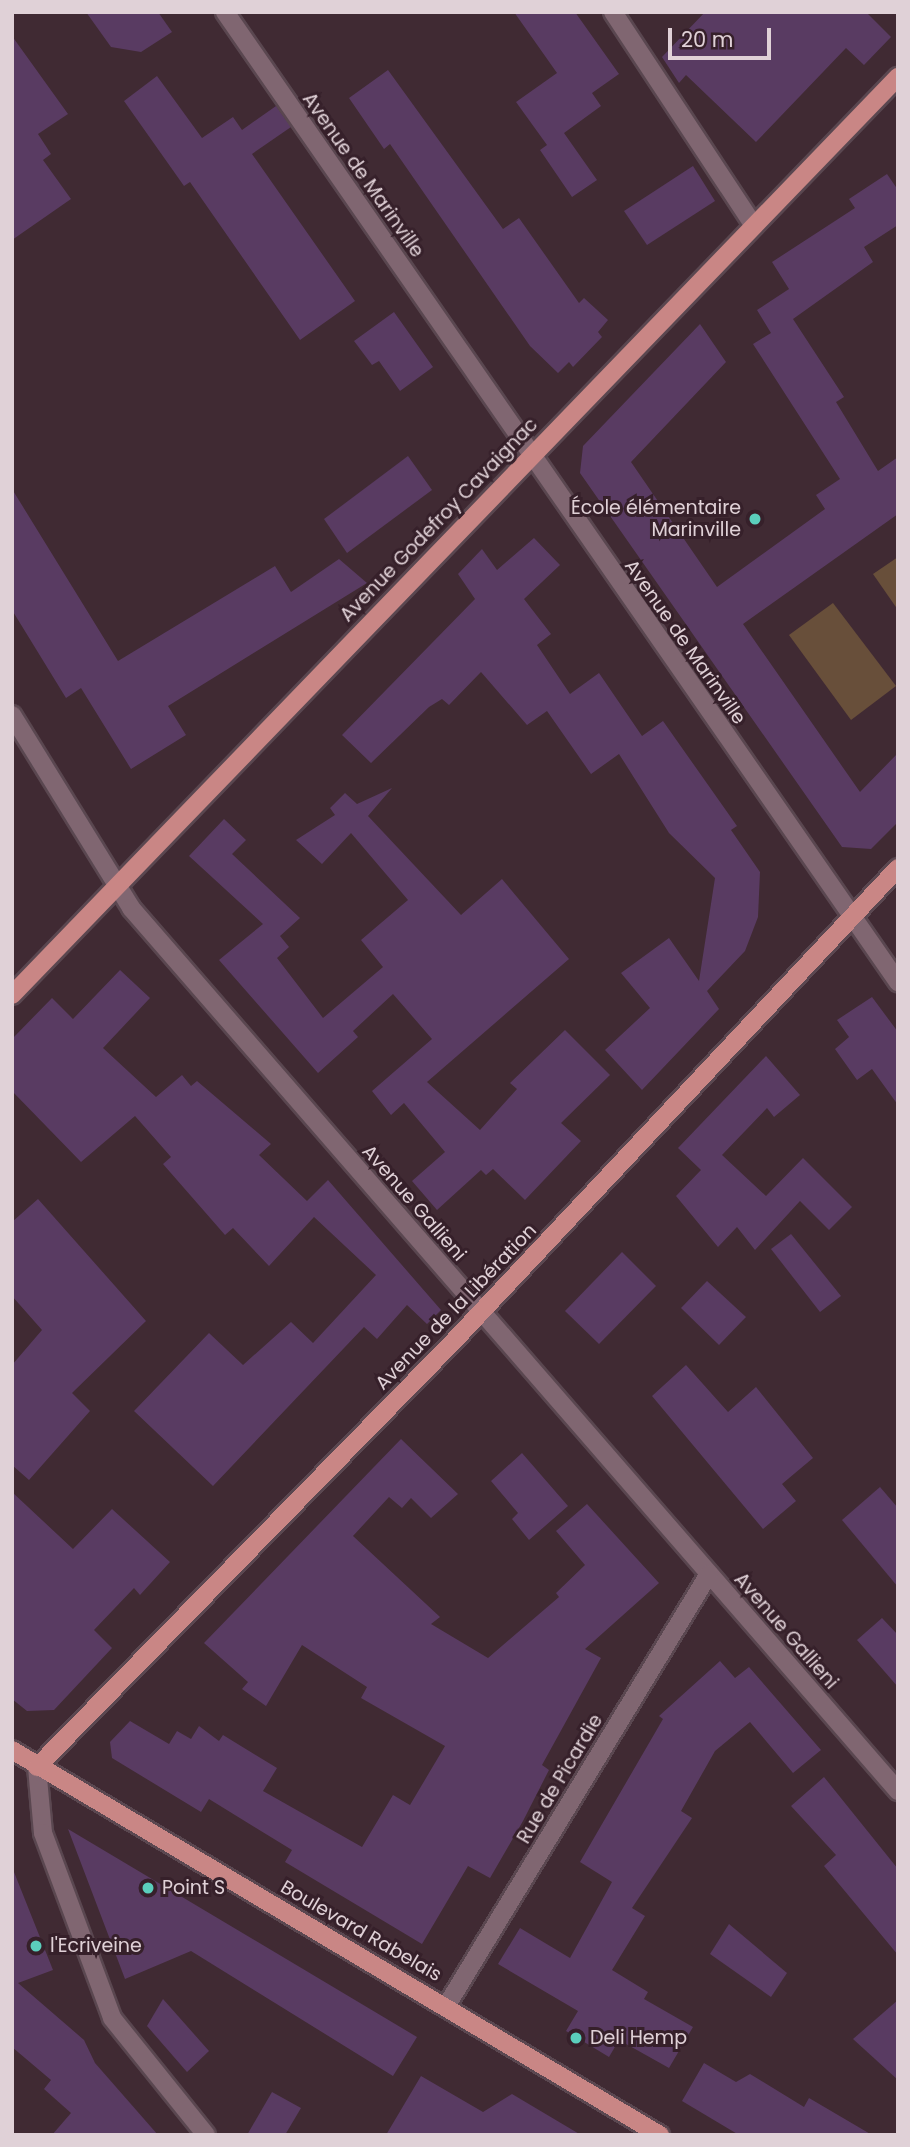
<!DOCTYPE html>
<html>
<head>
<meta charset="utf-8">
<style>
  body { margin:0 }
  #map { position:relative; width:910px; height:2147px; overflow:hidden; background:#402a33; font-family:Poppins,sans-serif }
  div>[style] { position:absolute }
  .green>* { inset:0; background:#684f3a }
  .building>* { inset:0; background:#593b62 }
  .roads { filter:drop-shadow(2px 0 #5a4750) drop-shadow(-2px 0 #5a4750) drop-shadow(0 2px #5a4750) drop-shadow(0 -2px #5a4750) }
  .minor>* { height:18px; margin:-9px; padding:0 9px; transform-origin:9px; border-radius:9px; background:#806671 }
  .major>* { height:18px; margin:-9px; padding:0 9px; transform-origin:9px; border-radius:9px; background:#c98685 }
  .dots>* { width:19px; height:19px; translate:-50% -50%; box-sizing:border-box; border:4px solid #36202a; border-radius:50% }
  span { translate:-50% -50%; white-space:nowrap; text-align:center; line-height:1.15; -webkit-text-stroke:6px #36202a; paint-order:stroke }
  .street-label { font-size:19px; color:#e0d1d7 }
  .poi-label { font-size:19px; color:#e0d1d7 }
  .right { translate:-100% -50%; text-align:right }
  .left { translate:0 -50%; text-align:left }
  .frame { position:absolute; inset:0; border:14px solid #e0d1d7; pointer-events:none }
  .scale { position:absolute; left:668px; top:28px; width:103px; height:32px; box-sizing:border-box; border:4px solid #e0d1d7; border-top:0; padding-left:9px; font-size:21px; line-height:24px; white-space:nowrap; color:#e0d1d7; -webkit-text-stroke:5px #36202a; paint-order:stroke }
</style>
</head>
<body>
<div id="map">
  <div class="green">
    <i style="clip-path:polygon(898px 557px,898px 610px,873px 574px)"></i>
    <i style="clip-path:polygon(833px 603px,896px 686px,851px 720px,789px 635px)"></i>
  </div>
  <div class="building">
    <i style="clip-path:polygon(86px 12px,158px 12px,172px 32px,141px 52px,111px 47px)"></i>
    <i style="clip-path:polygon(514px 12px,575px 12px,619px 74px,592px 93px,601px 106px,564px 133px,597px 180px,572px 197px,540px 150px,547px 145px,516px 102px,557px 73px)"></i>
    <i style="clip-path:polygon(705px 12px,866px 12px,891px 37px,864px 65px,846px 48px,756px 142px,686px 75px,679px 83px,662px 57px)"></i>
    <i style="clip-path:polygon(12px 36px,68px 114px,38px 134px,51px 154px,43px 160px,71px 199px,12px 240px)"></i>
    <i style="clip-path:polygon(388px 70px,503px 229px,519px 218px,579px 303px,584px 298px,608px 320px,598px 332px,602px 337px,573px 367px,569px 362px,558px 373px,530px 346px,390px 144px,384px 149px,349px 98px)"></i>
    <i style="clip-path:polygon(157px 76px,202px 138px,233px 117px,242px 130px,276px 106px,291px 127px,252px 154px,355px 301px,300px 340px,190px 182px,184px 186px,124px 101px)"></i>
    <i style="clip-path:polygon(693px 166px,715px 201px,647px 245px,624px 211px)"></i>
    <i style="clip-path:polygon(887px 174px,898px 190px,898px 225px,864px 247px,873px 262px,793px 319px,844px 397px,836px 402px,878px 471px,898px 457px,898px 514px,743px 624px,860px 792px,898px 753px,898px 822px,871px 849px,842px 847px,580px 473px,583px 446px,700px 324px,726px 362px,631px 462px,717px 587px,825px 509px,816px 495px,840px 479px,753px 344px,771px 333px,757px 310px,789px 289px,772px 262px,855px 208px,849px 199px)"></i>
    <i style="clip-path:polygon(394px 312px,433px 367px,400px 391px,379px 361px,372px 365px,354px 341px)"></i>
    <i style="clip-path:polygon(408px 456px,432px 490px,347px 553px,324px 519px)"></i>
    <i style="clip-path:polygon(12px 489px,118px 661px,275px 566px,291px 592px,339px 559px,367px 583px,168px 706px,186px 735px,131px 769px,81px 688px,66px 698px,12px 610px)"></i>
    <i style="clip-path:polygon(534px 538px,560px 565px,524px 599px,551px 634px,537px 645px,570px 694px,599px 673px,642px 736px,663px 721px,737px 826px,731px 830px,760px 872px,758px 917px,745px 951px,707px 991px,719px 1009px,642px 1090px,605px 1050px,650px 1008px,621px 973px,669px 938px,699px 981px,715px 878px,669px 833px,619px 754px,591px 774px,547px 711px,527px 725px,481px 672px,449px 705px,442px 699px,429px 707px,371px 763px,342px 735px,475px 599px,458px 574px,482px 549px,497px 570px)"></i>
    <i style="clip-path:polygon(392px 788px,368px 816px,461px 915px,502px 879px,569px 959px,427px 1082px,480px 1130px,517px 1089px,510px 1083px,565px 1030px,610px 1075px,561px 1123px,581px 1141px,525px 1200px,493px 1169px,486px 1175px,481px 1170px,437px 1210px,412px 1181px,445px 1152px,404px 1103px,391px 1115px,372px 1091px,432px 1039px,393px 994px,353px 1031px,358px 1037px,318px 1073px,219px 960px,263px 924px,189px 856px,224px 819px,246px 840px,232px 854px,300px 918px,280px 936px,289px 947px,277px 958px,323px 1018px,383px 967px,361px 940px,408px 900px,351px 833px,322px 864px,296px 840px,335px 815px,330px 808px,345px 793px,357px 804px)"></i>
    <i style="clip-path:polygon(120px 970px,150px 998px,103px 1048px,156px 1097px,182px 1075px,191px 1086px,197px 1081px,271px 1144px,259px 1155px,307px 1201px,328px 1180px,441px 1310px,427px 1324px,407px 1305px,377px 1339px,364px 1327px,213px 1486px,134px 1411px,209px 1333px,243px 1365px,291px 1322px,313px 1343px,376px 1275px,314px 1217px,269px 1266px,233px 1228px,225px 1235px,163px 1164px,171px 1157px,135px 1116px,81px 1162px,12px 1091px,12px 1039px,52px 998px,73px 1019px)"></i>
    <i style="clip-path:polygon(872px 997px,898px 1032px,898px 1105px,872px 1069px,857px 1080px,835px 1049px,849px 1037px,837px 1020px)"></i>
    <i style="clip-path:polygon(766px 1056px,800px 1095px,774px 1117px,767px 1108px,722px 1155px,766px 1196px,803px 1158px,852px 1207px,829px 1230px,800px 1201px,755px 1250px,737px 1227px,718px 1247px,676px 1196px,701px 1170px,678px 1148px)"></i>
    <i style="clip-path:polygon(38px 1199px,146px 1321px,72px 1393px,90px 1411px,29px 1480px,12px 1465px,12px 1365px,42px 1330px,12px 1296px,12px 1222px)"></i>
    <i style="clip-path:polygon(791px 1234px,841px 1296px,820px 1312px,771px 1249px)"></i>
    <i style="clip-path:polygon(622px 1252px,656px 1286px,599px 1344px,565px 1311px)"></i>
    <i style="clip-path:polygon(707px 1281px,746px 1317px,719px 1345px,681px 1308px)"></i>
    <i style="clip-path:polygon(686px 1365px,728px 1412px,756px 1387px,813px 1458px,782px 1484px,796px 1501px,763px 1529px,652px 1396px)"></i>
    <i style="clip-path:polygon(401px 1439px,458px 1494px,431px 1518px,411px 1498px,402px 1508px,389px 1497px,353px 1536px,440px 1617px,431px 1624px,488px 1658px,559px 1597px,556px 1593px,585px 1565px,556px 1531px,587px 1504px,659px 1583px,585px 1649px,601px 1658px,542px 1765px,549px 1770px,523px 1821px,490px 1878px,468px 1866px,422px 1944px,285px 1862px,292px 1850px,209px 1799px,201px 1812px,112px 1758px,110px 1742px,130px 1721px,169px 1744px,177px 1731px,191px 1739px,199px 1726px,219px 1741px,223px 1735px,277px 1768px,263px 1791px,362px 1847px,393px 1795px,410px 1805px,445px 1746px,361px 1698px,367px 1687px,302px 1645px,266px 1706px,242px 1689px,248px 1682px,204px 1643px)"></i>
    <i style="clip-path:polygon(522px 1453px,568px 1506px,529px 1540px,512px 1519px,518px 1513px,491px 1481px)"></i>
    <i style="clip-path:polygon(880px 1487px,898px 1508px,898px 1587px,842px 1520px)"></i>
    <i style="clip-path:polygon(12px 1492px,73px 1549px,112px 1509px,170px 1562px,140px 1595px,134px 1588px,94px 1630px,112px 1648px,54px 1710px,27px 1711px,12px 1699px)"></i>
    <i style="clip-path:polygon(882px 1618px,898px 1635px,898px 1687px,857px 1640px)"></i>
    <i style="clip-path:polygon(720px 1661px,735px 1678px,749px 1667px,821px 1750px,793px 1773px,750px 1722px,715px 1751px,681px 1811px,692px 1818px,632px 1908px,645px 1916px,612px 1970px,648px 1992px,644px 1999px,693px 2027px,669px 2068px,619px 2040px,609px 2057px,566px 2031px,578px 2011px,498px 1964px,520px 1928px,570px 1958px,612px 1882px,580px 1862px,663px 1719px,659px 1716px)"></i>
    <i style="clip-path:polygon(824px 1777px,898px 1869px,898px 1955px,824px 1866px,836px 1855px,791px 1806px)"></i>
    <i style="clip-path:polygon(68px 1829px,417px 2037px,393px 2076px,191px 1951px,125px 1979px)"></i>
    <i style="clip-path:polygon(12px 1867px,53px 1970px,18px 1983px,84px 2040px,95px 2063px,158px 2135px,52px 2135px,71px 2113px,44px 2089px,51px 2080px,12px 2047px)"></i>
    <i style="clip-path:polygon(729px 1924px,787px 1973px,771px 1997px,710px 1954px)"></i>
    <i style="clip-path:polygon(163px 1999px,209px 2051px,187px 2072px,147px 2026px)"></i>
    <i style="clip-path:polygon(898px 2000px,898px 2080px,853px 2039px)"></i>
    <i style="clip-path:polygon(704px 2063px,736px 2082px,750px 2074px,804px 2107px,809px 2098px,872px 2135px,739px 2135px,682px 2101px)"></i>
    <i style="clip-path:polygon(421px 2076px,483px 2112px,512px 2094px,581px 2135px,386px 2135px)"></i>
    <i style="clip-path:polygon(272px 2092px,301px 2108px,285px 2135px,247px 2135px)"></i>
  </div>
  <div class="roads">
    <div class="minor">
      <i style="left:225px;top:12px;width:1181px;rotate:55.25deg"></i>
      <i style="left:613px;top:12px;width:256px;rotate:56.6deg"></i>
      <i style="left:12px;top:715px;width:227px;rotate:58.3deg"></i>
      <i style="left:131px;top:908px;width:1170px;rotate:49.02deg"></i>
      <i style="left:37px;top:1767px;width:66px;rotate:84.8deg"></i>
      <i style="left:43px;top:1833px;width:197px;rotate:69.5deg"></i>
      <i style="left:112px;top:2018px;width:150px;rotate:51.2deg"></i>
      <i style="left:447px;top:2005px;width:504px;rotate:-58.71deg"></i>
    </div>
    <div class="major">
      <i style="left:12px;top:995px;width:1276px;rotate:-46.02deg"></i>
      <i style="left:12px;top:1750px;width:754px;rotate:30.72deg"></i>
      <i style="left:37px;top:1767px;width:592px;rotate:-45.62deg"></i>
      <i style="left:451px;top:1344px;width:653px;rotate:-46.8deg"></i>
    </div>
  </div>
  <div class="dots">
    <i style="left:755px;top:519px;background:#5bcebc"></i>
    <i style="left:148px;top:1888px;background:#5bcebc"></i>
    <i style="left:36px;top:1946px;background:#5bcebc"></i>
    <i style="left:576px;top:2038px;background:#5bcebc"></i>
  </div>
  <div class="street-label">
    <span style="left:363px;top:175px;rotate:55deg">Avenue de Marinville</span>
    <span style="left:439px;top:520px;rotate:-46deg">Avenue Godefroy Cavaignac</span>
    <span style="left:685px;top:642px;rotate:55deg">Avenue de Marinville</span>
    <span style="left:414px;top:1203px;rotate:49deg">Avenue Gallieni</span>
    <span style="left:456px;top:1307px;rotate:-46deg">Avenue de la Libération</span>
    <span style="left:786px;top:1631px;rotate:49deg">Avenue Gallieni</span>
    <span style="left:560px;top:1779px;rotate:-59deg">Rue de Picardie</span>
    <span style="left:361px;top:1931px;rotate:30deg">Boulevard Rabelais</span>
  </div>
  <div class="poi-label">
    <span class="right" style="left:741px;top:519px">École élémentaire<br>Marinville</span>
    <span class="left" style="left:162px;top:1888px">Point S</span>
    <span class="left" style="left:50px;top:1946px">l'Ecriveine</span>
    <span class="left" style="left:590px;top:2038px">Deli Hemp</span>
  </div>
  <div class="frame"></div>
  <div class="scale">20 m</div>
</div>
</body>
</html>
